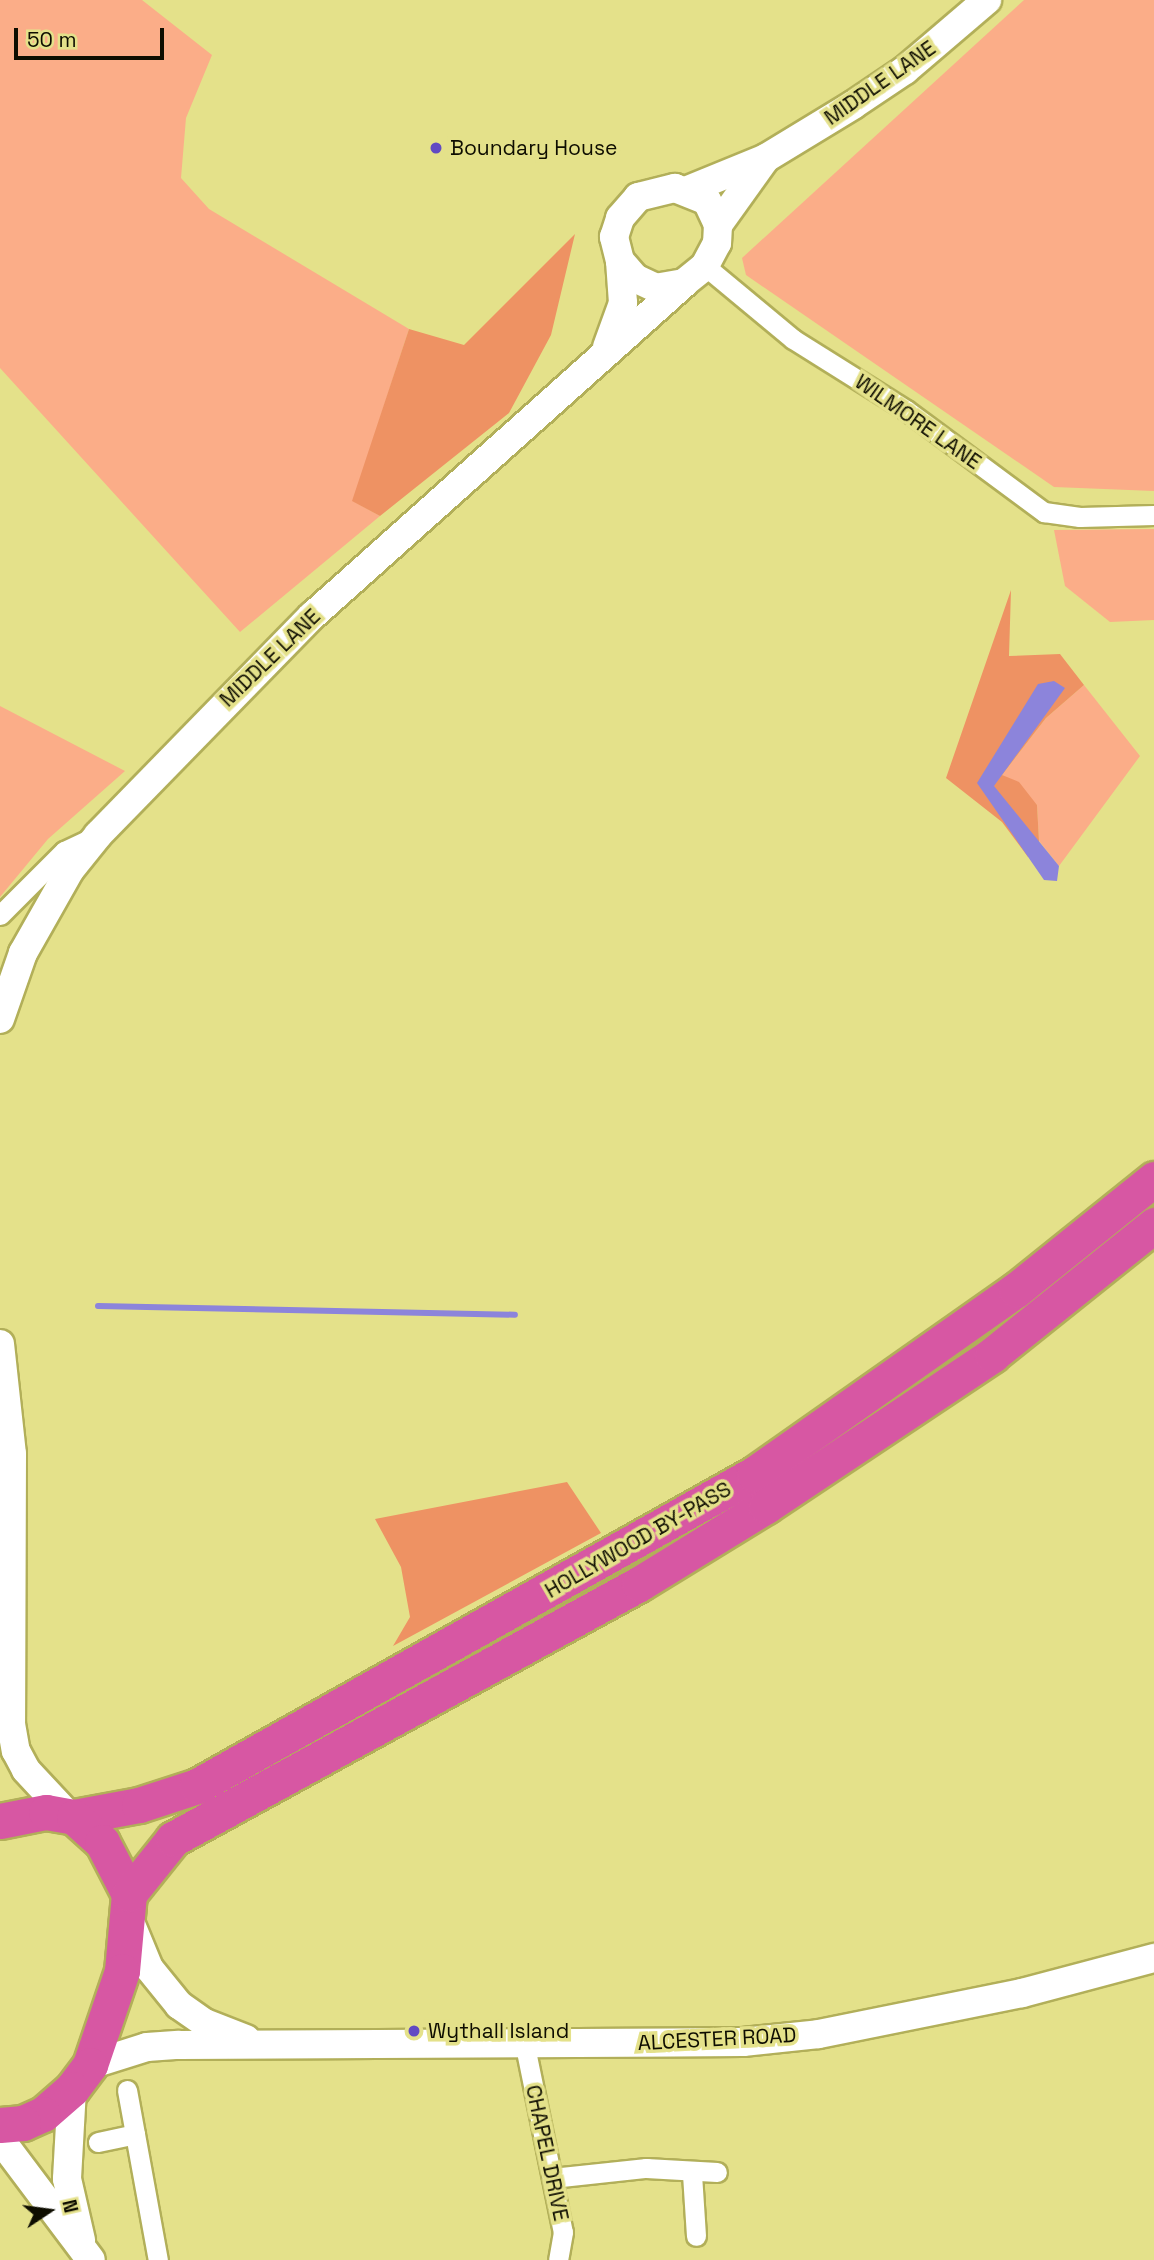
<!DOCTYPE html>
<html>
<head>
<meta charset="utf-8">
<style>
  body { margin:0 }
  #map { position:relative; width:1154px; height:2260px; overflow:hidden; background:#e4e18a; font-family:"Space Grotesk",sans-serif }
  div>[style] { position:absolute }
  .green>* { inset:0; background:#fbad88 }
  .forest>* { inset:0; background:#ee9263 }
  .water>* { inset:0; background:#8c84db }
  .stream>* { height:6px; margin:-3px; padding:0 3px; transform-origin:3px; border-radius:3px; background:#8c84db }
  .roads { filter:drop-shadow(2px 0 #b2af59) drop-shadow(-2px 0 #b2af59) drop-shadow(0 2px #b2af59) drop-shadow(0 -2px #b2af59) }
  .street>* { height:19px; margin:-9.5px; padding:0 9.5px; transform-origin:9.5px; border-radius:9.5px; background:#fff }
  .secondary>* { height:28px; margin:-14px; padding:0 14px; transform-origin:14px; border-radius:14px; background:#fff }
  .highway>* { height:35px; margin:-17.5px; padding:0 17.5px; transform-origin:17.5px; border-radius:17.5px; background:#d757a3 }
  .dots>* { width:19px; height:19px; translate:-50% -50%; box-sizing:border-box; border:4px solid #e4e18a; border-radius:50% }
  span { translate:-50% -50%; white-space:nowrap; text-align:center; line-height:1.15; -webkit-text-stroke:7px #e4e18a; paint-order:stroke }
  .street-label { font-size:21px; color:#0e0d00 }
  .poi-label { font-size:21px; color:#0e0d00 }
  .left { translate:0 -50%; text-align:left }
  .north { position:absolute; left:14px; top:2176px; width:70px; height:70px; -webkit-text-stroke:5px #e4e18a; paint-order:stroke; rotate:77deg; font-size:19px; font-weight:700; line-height:28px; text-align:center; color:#0e0d00 }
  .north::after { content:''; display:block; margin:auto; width:24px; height:32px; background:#0e0d00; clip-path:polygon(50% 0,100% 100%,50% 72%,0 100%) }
  .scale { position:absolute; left:14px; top:28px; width:150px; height:32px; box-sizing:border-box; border:4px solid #0e0d00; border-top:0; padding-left:9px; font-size:21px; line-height:24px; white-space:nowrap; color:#0e0d00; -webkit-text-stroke:5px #e4e18a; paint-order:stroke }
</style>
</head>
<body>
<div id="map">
  <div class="green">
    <i style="clip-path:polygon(0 0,142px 0,212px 55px,186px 118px,181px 178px,209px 209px,409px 329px,353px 501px,380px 516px,240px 632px,0 368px)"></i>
    <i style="clip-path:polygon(1024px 0,1154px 0,1154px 491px,1054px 487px,746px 275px,742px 258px)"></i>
    <i style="clip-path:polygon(1154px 529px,1154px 620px,1110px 622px,1065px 586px,1054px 530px)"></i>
    <i style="clip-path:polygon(1084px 685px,1140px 756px,1059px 866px,1039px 841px,1037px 805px,1002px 775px,1046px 718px)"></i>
    <i style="clip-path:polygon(0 706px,125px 771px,48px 839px,0 897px)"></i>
  </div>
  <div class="forest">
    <i style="clip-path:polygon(575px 234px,551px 335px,509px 413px,380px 516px,352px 501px,409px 329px,464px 345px)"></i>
    <i style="clip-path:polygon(1011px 590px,1009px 656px,1060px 654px,1084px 685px,1046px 718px,1002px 775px,1019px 782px,1037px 805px,1039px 841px,1028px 857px,1002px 822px,946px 778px)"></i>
    <i style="clip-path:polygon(567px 1482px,601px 1533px,393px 1646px,410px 1617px,401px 1567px,375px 1519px)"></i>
  </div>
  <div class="water">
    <i style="clip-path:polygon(1054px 681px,1065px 688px,994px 786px,1059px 866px,1057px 881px,1044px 880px,977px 783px,1038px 684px)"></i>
  </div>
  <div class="stream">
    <i style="left:98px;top:1306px;width:417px;rotate:1.2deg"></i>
  </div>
  <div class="roads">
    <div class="street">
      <i style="left:705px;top:266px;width:114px;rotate:39.7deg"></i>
      <i style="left:793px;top:339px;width:133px;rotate:32.1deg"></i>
      <i style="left:906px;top:410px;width:172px;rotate:36.5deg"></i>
      <i style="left:1044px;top:512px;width:36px;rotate:8deg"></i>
      <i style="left:1080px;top:517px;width:74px;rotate:-1.5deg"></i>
      <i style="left:0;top:915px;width:91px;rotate:-45deg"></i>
      <i style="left:64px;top:851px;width:31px;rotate:-25deg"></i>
      <i style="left:525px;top:2046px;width:190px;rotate:78.5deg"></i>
      <i style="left:563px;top:2232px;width:28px;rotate:100deg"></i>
      <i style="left:127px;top:2090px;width:173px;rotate:79.7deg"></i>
      <i style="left:98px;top:2142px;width:38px;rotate:-12deg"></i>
      <i style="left:692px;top:2174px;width:62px;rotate:86.3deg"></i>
      <i style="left:552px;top:2178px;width:95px;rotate:-6.1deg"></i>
      <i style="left:646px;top:2168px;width:71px;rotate:3.2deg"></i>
    </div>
    <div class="secondary">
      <i style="left:675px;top:188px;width:35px;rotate:22deg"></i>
      <i style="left:707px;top:201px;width:26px;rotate:65deg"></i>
      <i style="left:718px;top:225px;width:18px;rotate:93deg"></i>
      <i style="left:717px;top:243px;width:26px;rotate:118deg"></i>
      <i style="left:705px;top:266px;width:27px;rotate:141deg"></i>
      <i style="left:684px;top:283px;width:28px;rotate:170deg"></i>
      <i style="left:656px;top:288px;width:23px;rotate:-155deg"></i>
      <i style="left:635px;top:278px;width:23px;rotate:-131deg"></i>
      <i style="left:620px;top:261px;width:25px;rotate:-104deg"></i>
      <i style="left:614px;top:237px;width:20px;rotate:-72deg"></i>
      <i style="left:620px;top:218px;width:28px;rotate:-49deg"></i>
      <i style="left:638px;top:197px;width:38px;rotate:-14deg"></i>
      <i style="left:688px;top:190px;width:84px;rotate:-22.3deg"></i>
      <i style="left:766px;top:158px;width:102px;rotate:-31.3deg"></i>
      <i style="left:853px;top:105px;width:63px;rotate:-33.9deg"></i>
      <i style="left:905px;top:70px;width:108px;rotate:-40.5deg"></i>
      <i style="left:718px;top:225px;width:82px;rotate:-54.4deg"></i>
      <i style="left:607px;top:347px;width:47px;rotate:-70deg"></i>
      <i style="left:623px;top:303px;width:42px;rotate:-94.1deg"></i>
      <i style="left:0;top:1019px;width:70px;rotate:-70.8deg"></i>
      <i style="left:23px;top:953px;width:95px;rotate:-60.5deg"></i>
      <i style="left:70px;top:870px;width:45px;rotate:-51.3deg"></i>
      <i style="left:98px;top:835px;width:306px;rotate:-45.7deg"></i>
      <i style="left:312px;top:616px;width:499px;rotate:-41.8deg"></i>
      <i style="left:0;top:1344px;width:111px;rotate:83.8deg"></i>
      <i style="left:12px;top:1454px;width:270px;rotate:90.2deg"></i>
      <i style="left:11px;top:1724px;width:27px;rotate:80deg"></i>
      <i style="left:16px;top:1751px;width:21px;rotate:62deg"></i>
      <i style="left:26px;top:1770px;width:62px;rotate:47deg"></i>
      <i style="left:128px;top:1917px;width:55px;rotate:67.6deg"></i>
      <i style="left:149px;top:1968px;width:48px;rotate:51deg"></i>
      <i style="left:179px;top:2005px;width:32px;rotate:35deg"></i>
      <i style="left:205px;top:2023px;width:44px;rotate:21.3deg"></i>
      <i style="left:90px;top:2065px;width:60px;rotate:-17.5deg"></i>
      <i style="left:147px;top:2047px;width:32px;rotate:-4deg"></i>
      <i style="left:179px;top:2045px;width:564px;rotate:-0.3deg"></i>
      <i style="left:743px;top:2042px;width:76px;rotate:-6deg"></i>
      <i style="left:819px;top:2034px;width:207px;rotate:-11.4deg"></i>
      <i style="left:1022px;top:1993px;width:137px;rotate:-14.9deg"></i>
      <i style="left:72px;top:2089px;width:90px;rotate:93.2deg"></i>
      <i style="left:67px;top:2179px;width:63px;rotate:77.1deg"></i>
      <i style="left:0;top:2139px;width:151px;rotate:53.1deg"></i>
    </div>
    <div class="highway">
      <i style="left:74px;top:1817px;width:66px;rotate:-10.5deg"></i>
      <i style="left:139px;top:1805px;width:61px;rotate:-18.1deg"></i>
      <i style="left:197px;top:1786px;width:638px;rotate:-29.26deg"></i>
      <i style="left:754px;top:1474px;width:320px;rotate:-35.1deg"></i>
      <i style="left:1016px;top:1290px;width:177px;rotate:-38.8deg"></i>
      <i style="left:0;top:1821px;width:47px;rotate:-11.1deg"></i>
      <i style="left:46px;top:1812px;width:28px;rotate:10deg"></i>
      <i style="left:74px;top:1817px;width:38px;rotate:42deg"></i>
      <i style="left:102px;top:1842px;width:59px;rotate:62.6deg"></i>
      <i style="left:129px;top:1894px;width:77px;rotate:95.2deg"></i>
      <i style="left:122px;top:1971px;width:99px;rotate:108.8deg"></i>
      <i style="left:90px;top:2065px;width:30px;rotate:127deg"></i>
      <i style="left:72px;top:2089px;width:38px;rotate:139deg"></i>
      <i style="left:43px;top:2114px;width:22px;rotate:156deg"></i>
      <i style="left:23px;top:2123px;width:23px;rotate:175deg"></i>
      <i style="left:129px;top:1894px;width:70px;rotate:-51.3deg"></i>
      <i style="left:173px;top:1839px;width:531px;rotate:-28.69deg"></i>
      <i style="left:639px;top:1584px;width:149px;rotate:-31.6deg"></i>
      <i style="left:766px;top:1506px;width:272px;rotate:-33.7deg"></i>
      <i style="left:992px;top:1355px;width:208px;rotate:-38.7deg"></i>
    </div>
  </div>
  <div class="dots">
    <i style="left:436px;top:148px;background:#614ac3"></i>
    <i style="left:414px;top:2031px;background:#614ac3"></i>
  </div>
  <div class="street-label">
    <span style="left:880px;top:83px;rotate:-35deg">MIDDLE LANE</span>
    <span style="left:918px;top:422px;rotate:35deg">WILMORE LANE</span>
    <span style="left:270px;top:658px;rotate:-44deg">MIDDLE LANE</span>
    <span style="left:638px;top:1540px;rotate:-30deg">HOLLYWOOD BY-PASS</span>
    <span style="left:717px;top:2039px;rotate:-3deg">ALCESTER ROAD</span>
    <span style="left:547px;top:2153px;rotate:78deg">CHAPEL DRIVE</span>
  </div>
  <div class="poi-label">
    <span class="left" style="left:450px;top:148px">Boundary House</span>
    <span class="left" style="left:428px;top:2031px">Wythall Island</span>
  </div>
  <div class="north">N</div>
  <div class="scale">50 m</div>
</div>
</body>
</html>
